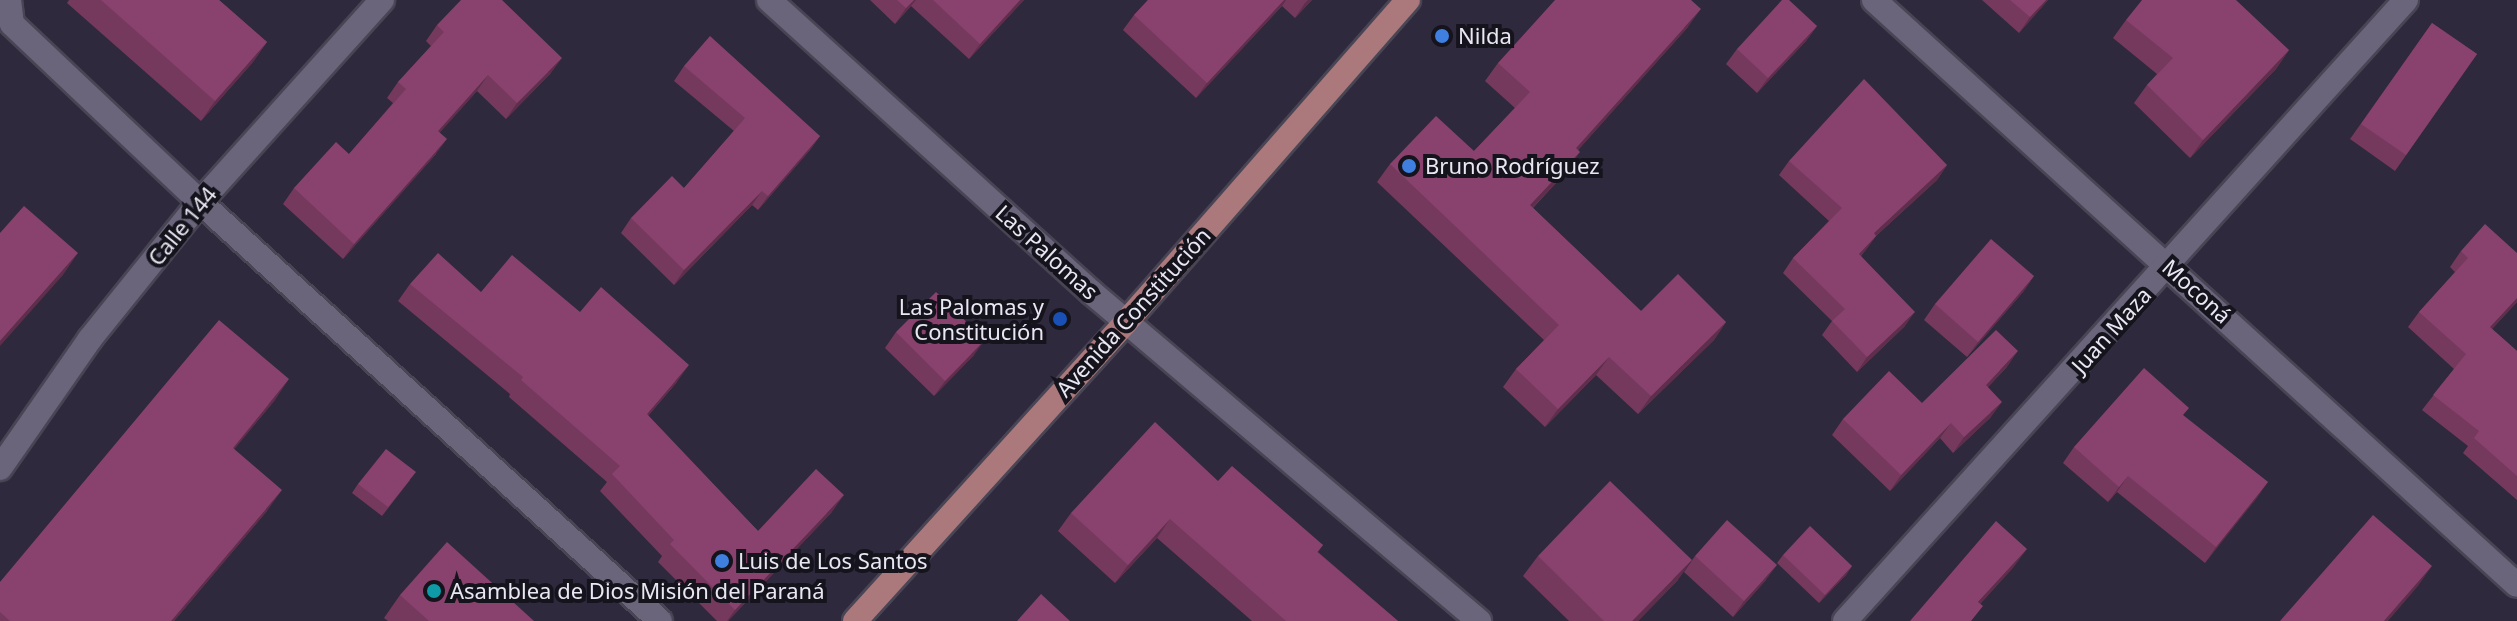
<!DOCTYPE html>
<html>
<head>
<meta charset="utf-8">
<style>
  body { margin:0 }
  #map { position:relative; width:2517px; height:621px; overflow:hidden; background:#2e293c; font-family:"Noto Sans",sans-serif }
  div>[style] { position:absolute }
  .roads { filter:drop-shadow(2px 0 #494555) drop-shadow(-2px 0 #494555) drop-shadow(0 2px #494555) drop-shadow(0 -2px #494555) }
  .minor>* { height:24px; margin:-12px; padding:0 12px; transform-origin:12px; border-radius:12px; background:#6a657b }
  .major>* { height:24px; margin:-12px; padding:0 12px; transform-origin:12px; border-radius:12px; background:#ab797c }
  .wall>* { inset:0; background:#75395e }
  .shaded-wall>* { inset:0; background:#5f2e4c }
  .building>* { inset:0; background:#88426d }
  .dots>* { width:22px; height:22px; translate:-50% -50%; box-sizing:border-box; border:4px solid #15131c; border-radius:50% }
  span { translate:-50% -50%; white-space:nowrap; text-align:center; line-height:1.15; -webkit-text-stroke:8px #15131c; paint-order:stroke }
  .poi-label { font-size:22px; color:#e9e7f3 }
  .left { translate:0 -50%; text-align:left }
  .right { translate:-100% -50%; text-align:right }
  .street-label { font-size:22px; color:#e9e7f3 }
</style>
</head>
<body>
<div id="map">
  <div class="roads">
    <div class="minor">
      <i style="left:9px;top:0;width:24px;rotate:83deg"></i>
      <i style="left:12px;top:24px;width:259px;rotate:43.4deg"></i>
      <i style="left:200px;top:202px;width:622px;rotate:42.33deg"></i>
      <i style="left:769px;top:0;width:435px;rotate:42.2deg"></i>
      <i style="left:1091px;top:292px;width:509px;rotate:40.3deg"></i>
      <i style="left:1874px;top:0;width:869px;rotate:42.3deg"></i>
      <i style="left:0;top:468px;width:157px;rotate:-55.1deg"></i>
      <i style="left:90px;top:339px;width:176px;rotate:-51.2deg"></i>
      <i style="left:200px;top:202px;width:272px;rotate:-48deg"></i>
      <i style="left:1845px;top:621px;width:837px;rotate:-47.91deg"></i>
    </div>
    <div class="major">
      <i style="left:855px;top:621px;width:404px;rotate:-47.8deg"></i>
      <i style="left:1126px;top:322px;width:428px;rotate:-48.8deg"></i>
    </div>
  </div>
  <div class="wall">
    <i style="clip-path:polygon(69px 0,219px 0,267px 42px,253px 62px,201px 121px,67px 3px)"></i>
    <i style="clip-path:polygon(870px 0,1024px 0,969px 59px,911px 6px,895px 24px)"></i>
    <i style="clip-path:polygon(1148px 0,1312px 0,1295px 18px,1282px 6px,1196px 98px,1123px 30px,1134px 15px)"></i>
    <i style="clip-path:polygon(1982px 0,2048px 0,2019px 33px)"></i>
    <i style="clip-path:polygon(2126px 20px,2289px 50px,2276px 69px,2190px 158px,2134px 103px,2147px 85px,2157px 74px,2113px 38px)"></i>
    <i style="clip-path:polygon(2432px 23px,2477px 54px,2395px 171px,2350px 139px)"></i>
    <i style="clip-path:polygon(437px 25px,551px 73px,506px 119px,477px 91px,439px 133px,436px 154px,343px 259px,283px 204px,294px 188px,349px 154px,393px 103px,387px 98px,398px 82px,431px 46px,426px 41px)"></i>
    <i style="clip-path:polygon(1817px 26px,1806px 41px,1757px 93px,1726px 64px,1737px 49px)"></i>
    <i style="clip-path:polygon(1688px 27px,1578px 150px,1568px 170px,1533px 208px,1641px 311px,1726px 322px,1714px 340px,1638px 414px,1596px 375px,1545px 427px,1503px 387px,1516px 369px,1544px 340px,1377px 182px,1390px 164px,1474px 151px,1515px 108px,1485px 81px,1498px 63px)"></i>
    <i style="clip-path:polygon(684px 66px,820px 136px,810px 150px,758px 210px,752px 205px,674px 285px,621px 233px,631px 218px,684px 188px,734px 131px,674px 81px)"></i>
    <i style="clip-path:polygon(1789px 161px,1947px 165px,1937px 180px,1876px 236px,1861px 256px,1905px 326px,1857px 372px,1822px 335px,1832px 321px,1783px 273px,1793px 258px,1829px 221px,1779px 175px)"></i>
    <i style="clip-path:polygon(2461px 251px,2517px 253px,2517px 302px,2492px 329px,2517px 351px,2517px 500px,2463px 453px,2468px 446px,2422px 410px,2454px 369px,2408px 327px,2419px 312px,2455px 272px,2450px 267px)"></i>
    <i style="clip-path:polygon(2034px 276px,2023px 292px,1967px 357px,1924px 320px,1935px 304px)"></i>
    <i style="clip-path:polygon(410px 284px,481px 292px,580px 312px,677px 382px,648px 416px,758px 531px,832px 512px,728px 621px,717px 621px,658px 562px,662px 556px,600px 491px,607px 482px,509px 397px,510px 394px,398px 301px)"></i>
    <i style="clip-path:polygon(896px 332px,974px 355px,934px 396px,885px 348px)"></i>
    <i style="clip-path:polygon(2007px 367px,1988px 387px,1991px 417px,1953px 453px,1940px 438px,1890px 491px,1832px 435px,1843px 419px,1922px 403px)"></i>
    <i style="clip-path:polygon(275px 400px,234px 449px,267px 511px,174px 621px,0 621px,0 582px)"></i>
    <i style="clip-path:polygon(2183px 416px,2268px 482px,2205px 563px,2117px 492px,2108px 502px,2063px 463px,2074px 447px)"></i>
    <i style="clip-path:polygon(410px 480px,382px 516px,352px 493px,358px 484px)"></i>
    <i style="clip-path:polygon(1218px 481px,1323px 545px,1318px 552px,1398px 621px,1252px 621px,1157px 538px,1115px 583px,1058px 531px,1071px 513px)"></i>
    <i style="clip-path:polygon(1783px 555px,1852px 566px,1846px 575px,1819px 603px,1777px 563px)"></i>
    <i style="clip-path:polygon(1538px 556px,1678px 580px,1638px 621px,1569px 621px,1523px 576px)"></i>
    <i style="clip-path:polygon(1695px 556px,1766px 580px,1733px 617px,1684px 572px)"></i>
    <i style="clip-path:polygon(400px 595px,534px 621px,388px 621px,384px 618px)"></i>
  </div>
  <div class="shaded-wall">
    <i style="clip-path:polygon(914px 0,916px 0,895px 24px,906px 8px)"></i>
    <i style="clip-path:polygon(1020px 0,1024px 0,969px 59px,980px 44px)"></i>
    <i style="clip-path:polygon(1284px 0,1286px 0,1282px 6px,1196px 98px,1207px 83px)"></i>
    <i style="clip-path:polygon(1308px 0,1312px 0,1295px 18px,1305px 3px)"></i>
    <i style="clip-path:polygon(2046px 0,2048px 0,2019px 33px,2030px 17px)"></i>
    <i style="clip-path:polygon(1701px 9px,1688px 27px,1564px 166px,1576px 148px)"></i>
    <i style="clip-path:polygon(1817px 26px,1806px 41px,1757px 93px,1768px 78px)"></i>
    <i style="clip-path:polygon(267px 42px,253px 62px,201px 121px,215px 101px)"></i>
    <i style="clip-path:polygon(2289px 50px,2276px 69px,2190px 158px,2203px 140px)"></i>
    <i style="clip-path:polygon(562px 58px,551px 73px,506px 119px,517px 103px)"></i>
    <i style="clip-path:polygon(488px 75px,477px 91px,427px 147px,438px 131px)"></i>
    <i style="clip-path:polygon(820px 136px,810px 150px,758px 210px,768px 196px)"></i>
    <i style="clip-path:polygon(447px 139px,436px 154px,343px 259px,354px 244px)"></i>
    <i style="clip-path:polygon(1580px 152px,1568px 170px,1518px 223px,1530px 205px)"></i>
    <i style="clip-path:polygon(1947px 165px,1937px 180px,1876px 236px,1866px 250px,1848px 268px,1874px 233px)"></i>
    <i style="clip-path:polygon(762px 191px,752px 205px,674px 285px,684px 270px)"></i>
    <i style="clip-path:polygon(78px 253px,63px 275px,0 346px,0 341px)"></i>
    <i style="clip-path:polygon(2034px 276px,2023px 292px,1967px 357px,1978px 342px)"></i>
    <i style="clip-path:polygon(2517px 298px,2517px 302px,2479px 343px,2490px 327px)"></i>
    <i style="clip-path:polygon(1915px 312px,1905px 326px,1857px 372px,1867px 357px)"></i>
    <i style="clip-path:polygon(1726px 322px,1714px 340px,1638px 414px,1651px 396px)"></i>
    <i style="clip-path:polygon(985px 340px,974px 355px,934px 396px,945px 381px)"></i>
    <i style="clip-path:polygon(2018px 351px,2007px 367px,1975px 401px,1986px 385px)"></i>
    <i style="clip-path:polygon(1609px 357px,1596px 375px,1545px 427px,1558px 409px)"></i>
    <i style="clip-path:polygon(689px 365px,677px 382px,635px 431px,647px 414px)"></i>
    <i style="clip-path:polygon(289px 379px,275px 400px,218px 469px,233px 448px)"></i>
    <i style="clip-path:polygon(2002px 402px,1991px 417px,1953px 453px,1964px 437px)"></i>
    <i style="clip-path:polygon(1951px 423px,1940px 438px,1890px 491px,1901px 475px)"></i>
    <i style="clip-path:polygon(2128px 476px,2117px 492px,2108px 502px,2119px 487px)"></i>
    <i style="clip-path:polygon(2268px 482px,2257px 498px,2205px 563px,2216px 547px)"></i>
    <i style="clip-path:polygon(282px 490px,267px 511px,174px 621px,171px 621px)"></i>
    <i style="clip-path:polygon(844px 495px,832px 512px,728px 621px,727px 621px,735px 610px)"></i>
    <i style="clip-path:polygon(1170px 519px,1157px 538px,1115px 583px,1128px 565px)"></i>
    <i style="clip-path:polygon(2027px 549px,2013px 568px,1965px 621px,1978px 602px)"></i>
    <i style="clip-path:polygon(1692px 560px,1678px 580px,1638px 621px,1632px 621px)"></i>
    <i style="clip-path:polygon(1777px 565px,1766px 580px,1733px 617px,1744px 601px)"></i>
    <i style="clip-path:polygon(1852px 566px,1846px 575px,1819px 603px,1825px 595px)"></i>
    <i style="clip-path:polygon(2432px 566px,2418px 586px,2388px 621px,2384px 621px)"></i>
  </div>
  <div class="building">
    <i style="clip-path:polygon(101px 0,219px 0,267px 42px,215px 101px)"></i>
    <i style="clip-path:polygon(461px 0,502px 0,562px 58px,517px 103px,488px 75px,438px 131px,447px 139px,354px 244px,294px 188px,336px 142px,349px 154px,406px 89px,398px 82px,444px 32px,437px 25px)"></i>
    <i style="clip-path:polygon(897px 0,914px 0,906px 8px)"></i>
    <i style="clip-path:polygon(933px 0,1020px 0,980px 44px)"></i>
    <i style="clip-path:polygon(1148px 0,1284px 0,1207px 83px,1134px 15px)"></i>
    <i style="clip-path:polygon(1555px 0,1691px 0,1701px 9px,1576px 148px,1580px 152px,1530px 205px,1641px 311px,1678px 274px,1726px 322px,1651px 396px,1609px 357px,1558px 409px,1516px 369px,1559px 325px,1390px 164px,1436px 116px,1474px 151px,1530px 92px,1498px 63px)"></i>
    <i style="clip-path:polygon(1782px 0,1789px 0,1817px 26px,1768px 78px,1737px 49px)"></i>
    <i style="clip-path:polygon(2010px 0,2046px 0,2030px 17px)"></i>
    <i style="clip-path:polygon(2142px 0,2236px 0,2289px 50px,2203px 140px,2147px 85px,2173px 58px,2126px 20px)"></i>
    <i style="clip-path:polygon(2432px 23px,2477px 54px,2406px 155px,2361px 124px)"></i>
    <i style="clip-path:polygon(710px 36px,820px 136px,768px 196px,762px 191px,684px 270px,631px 218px,672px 176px,684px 188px,745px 118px,684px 66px)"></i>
    <i style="clip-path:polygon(1864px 79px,1947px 165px,1874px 233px,1876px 236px,1859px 254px,1915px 312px,1867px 357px,1832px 321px,1845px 309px,1793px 258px,1842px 208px,1789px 161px)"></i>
    <i style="clip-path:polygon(24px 206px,78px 253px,0 341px,0 233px)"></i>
    <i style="clip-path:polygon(2485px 224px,2517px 253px,2517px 298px,2490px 327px,2517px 351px,2517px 476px,2474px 438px,2479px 431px,2433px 395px,2466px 354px,2419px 312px,2468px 258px,2461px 251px)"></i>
    <i style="clip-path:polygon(1991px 239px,2034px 276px,1978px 342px,1935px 304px)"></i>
    <i style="clip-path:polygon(438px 253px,481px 292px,512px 255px,580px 312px,601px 287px,689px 365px,647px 414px,758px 531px,816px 469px,844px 495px,735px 610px,670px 544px,674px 540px,612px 474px,620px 466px,521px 380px,523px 377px,410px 284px)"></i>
    <i style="clip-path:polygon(936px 292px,985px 340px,945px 381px,896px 332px)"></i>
    <i style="clip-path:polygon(219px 320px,289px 379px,233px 448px,282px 490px,171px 621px,10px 621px,0 612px,0 582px)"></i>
    <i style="clip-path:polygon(1996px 330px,2018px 351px,1986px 385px,2002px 402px,1964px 437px,1951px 423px,1901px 475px,1843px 419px,1889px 371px,1922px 403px)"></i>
    <i style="clip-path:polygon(2144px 368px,2189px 408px,2183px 415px,2268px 482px,2216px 547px,2128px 476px,2119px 487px,2074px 447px)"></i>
    <i style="clip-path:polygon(1155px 422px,1218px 481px,1232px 466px,1323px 545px,1317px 552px,1398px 621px,1286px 621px,1170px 519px,1128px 565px,1071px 513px)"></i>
    <i style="clip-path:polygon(386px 449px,416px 472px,388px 507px,358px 484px)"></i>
    <i style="clip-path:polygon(1610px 481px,1692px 560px,1632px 621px,1604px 621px,1538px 556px)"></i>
    <i style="clip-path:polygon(2373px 515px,2432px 566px,2384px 621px,2280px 621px)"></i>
    <i style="clip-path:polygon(1727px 520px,1777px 565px,1744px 601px,1695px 556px)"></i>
    <i style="clip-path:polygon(1996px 521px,2027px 549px,1978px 602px,1983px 606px,1971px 621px,1910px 621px)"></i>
    <i style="clip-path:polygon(1810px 526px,1852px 566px,1825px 595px,1783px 555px)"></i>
    <i style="clip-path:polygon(447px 542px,534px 621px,429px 621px,400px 595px)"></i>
    <i style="clip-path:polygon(1041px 594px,1070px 621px,1017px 621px)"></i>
  </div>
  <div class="dots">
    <i style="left:1442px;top:36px;background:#3f7fe0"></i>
    <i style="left:1409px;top:166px;background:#3f7fe0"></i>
    <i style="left:1060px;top:319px;background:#1a4fb4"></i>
    <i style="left:722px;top:561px;background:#3f7fe0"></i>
    <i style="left:434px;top:591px;background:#0f9aa8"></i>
  </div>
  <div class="poi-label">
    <span class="left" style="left:1458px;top:36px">Nilda</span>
    <span class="left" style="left:1425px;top:166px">Bruno Rodríguez</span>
    <span class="right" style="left:1044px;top:319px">Las Palomas y<br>Constitución</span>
    <span class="left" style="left:738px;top:561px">Luis de Los Santos</span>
    <span class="left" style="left:450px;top:591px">Asamblea de Dios Misión del Paraná</span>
  </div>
  <div class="street-label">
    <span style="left:182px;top:226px;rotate:-51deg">Calle 144</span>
    <span style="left:1047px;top:252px;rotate:42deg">Las Palomas</span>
    <span style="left:2197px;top:291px;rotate:42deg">Moconá</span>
    <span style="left:1133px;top:312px;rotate:-48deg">Avenida Constitución</span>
    <span style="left:2111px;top:330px;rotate:-48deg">Juan Maza</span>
  </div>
</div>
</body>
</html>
